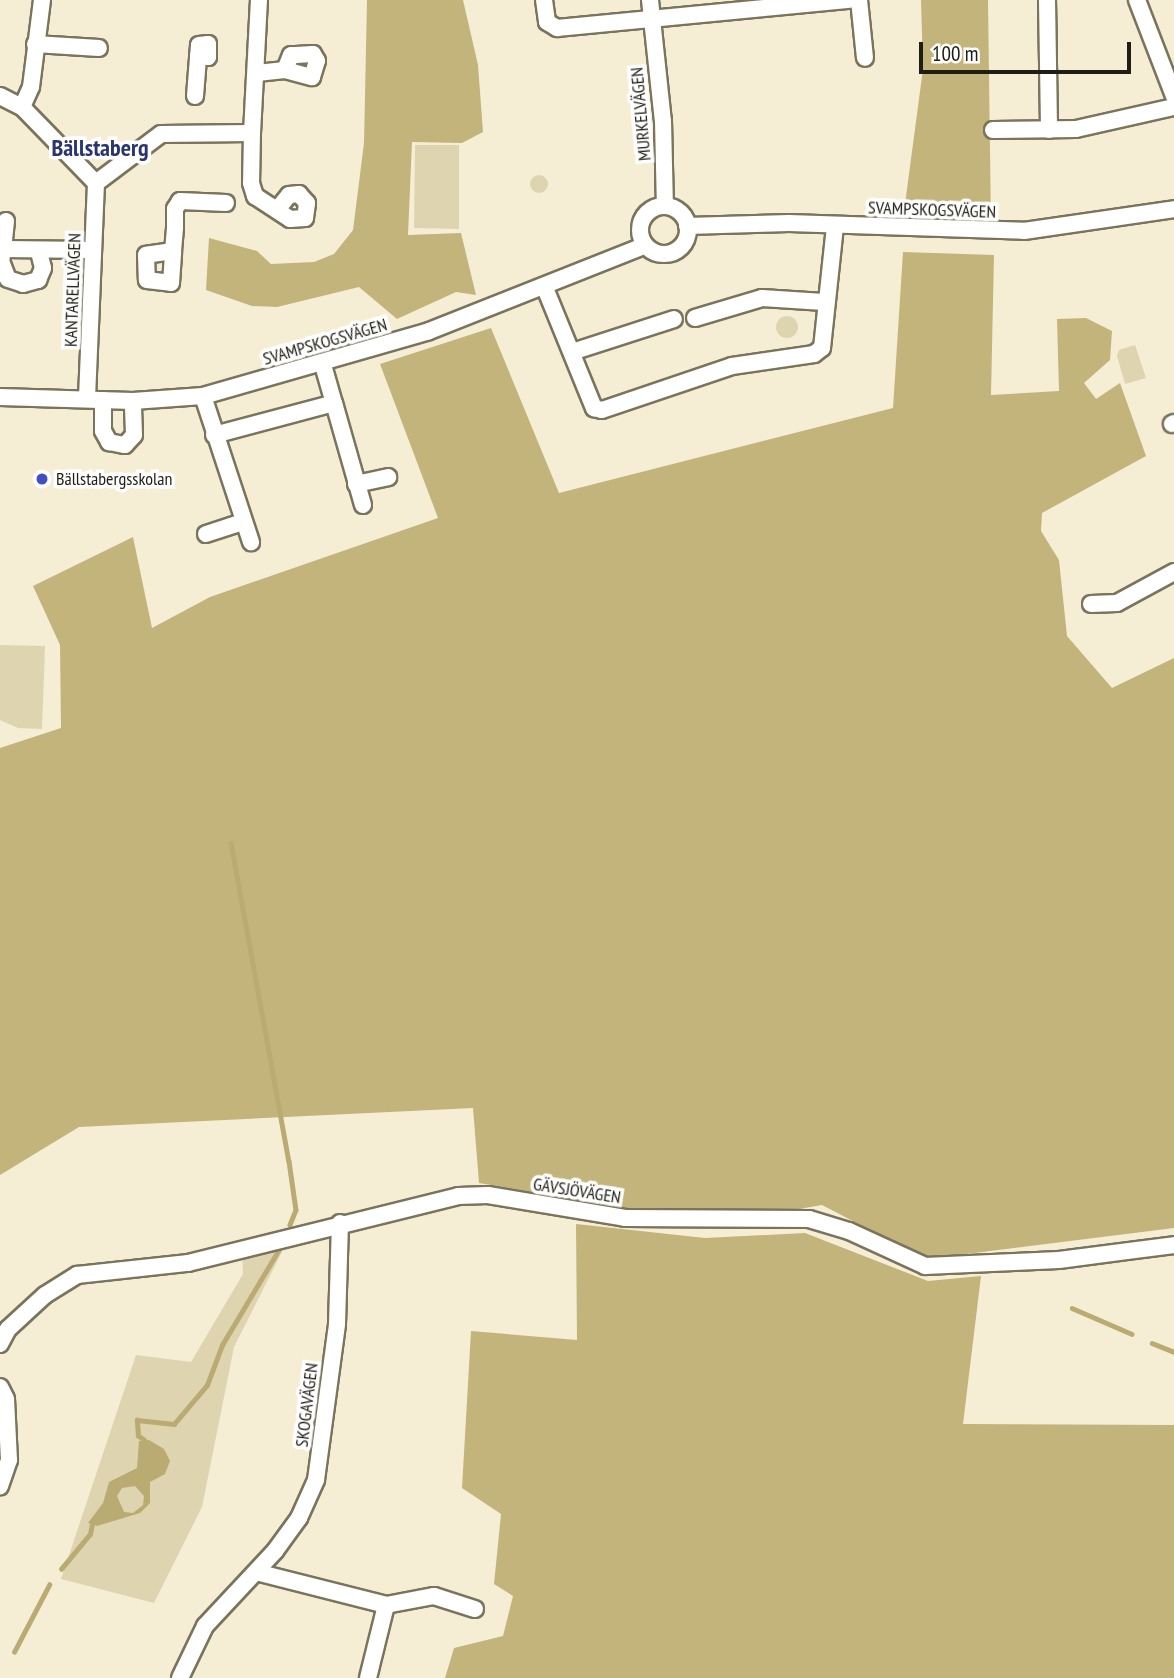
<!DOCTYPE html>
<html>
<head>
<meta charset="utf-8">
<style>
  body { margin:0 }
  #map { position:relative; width:1174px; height:1678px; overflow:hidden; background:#f5eed5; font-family:"PT Sans Narrow",sans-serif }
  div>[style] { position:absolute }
  .green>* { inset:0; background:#dfd4b0 }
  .round { border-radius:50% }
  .forest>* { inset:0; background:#c3b47b }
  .water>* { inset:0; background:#baab73 }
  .stream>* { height:4.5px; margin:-2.25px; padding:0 2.25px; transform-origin:2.25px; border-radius:2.25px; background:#baab73 }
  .roads { filter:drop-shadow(2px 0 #7a745d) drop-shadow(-2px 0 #7a745d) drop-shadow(0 2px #7a745d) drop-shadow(0 -2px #7a745d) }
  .minor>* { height:16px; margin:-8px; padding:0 8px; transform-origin:8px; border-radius:8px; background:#fff }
  .minor>.ring { margin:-8px; padding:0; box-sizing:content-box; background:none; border:16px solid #fff; border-radius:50% }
  .dots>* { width:19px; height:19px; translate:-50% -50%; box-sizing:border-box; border:4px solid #fff; border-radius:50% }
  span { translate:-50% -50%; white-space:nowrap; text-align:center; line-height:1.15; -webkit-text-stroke:7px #fff; paint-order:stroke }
  .street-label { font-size:18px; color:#201e14 }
  .poi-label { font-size:18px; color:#201e14 }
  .left { translate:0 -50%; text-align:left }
  .district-label { font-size:24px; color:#2a346e; font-weight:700 }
  .scale { position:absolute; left:919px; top:42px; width:212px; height:32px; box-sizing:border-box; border:4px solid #201e14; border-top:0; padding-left:9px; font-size:21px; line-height:24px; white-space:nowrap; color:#201e14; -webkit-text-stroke:5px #fff; paint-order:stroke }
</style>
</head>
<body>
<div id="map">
  <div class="green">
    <i style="clip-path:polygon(415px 145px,459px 145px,459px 229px,414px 228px)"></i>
    <i class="round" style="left:530px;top:175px;width:18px;height:18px"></i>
    <i class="round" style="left:776px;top:316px;width:22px;height:22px"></i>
    <i style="clip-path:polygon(1135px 345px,1146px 378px,1125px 384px,1117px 356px,1119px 350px)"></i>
    <i style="clip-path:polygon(0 645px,45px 646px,42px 729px,18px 728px,0 720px)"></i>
    <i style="clip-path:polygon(289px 1238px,234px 1347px,202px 1507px,154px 1603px,61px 1579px,136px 1355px,191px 1362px,243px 1274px,242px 1250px)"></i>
  </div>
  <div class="forest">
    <i style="clip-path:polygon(367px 0,463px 0,478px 65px,483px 132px,462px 143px,412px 142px,408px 235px,461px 233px,476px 295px,456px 292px,397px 319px,359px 287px,277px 307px,252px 306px,206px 290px,209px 238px,257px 251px,271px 264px,314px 262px,334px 254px,353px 230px,364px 143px)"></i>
    <i style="clip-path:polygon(921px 0,988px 0,991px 224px,903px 219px,923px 69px)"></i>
    <i style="clip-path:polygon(903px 252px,994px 255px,991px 395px,1059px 391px,1057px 319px,1086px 318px,1112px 331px,1110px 360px,1084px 383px,1096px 399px,1120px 383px,1146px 456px,1042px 513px,1041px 531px,1059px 560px,1067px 636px,1112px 688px,1174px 658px,1174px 1228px,926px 1259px,822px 1205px,799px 1209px,632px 1209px,479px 1183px,473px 1108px,79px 1127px,0 1175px,0 748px,61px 728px,60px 645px,33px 586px,133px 537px,152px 628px,210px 597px,438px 518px,380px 364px,491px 328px,559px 493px,893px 408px)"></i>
    <i style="clip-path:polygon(576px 1224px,705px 1238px,805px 1233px,928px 1281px,981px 1276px,963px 1424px,1174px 1425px,1174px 1678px,445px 1678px,454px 1648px,503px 1636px,513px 1596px,494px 1584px,501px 1514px,462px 1488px,471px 1331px,577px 1340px)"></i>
  </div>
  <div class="water">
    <i style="clip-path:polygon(evenodd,149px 1440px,164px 1449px,170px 1461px,165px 1474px,150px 1482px,150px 1503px,140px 1513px,97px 1526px,88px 1523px,103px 1503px,109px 1482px,137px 1468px,139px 1441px,149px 1440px,135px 1486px,144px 1496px,143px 1505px,133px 1513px,124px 1512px,117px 1496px,122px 1488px,135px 1486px)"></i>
  </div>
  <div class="stream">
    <i style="left:231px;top:843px;width:323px;rotate:79.7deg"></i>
    <i style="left:289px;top:1161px;width:49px;rotate:81.9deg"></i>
    <i style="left:296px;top:1210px;width:16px;rotate:112deg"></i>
    <i style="left:1072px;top:1308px;width:65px;rotate:23.4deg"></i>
    <i style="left:1152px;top:1343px;width:24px;rotate:22deg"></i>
    <i style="left:144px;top:1440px;width:7px;rotate:-146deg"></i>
    <i style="left:138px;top:1436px;width:16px;rotate:-94deg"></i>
    <i style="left:137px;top:1420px;width:37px;rotate:6deg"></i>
    <i style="left:174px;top:1424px;width:51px;rotate:-49.8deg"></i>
    <i style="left:207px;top:1385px;width:43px;rotate:-69.4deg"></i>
    <i style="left:222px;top:1345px;width:109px;rotate:-59.2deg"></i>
    <i style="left:61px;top:1569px;width:45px;rotate:-50.4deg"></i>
    <i style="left:90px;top:1534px;width:10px;rotate:-79deg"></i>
    <i style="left:14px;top:1652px;width:76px;rotate:-62.4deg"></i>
  </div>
  <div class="roads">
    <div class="minor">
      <i style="left:544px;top:0;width:22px;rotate:82deg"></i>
      <i style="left:547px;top:22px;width:12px;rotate:31deg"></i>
      <i style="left:557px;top:28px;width:294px;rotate:-5.5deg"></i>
      <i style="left:650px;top:0;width:122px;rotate:83.9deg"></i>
      <i style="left:663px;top:121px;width:85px;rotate:88.7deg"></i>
      <i style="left:859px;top:0;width:58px;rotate:84.1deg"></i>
      <i style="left:1047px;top:0;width:130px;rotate:89.1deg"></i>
      <i style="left:1137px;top:0;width:103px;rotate:68.9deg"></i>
      <i style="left:35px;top:44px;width:64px;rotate:3.6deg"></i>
      <i style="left:257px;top:73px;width:28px;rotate:-6deg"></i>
      <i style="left:285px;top:70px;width:28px;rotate:15deg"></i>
      <i style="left:312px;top:77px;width:17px;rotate:-73deg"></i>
      <i style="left:317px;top:61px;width:8px;rotate:-120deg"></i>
      <i style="left:313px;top:54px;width:22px;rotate:177deg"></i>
      <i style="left:291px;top:55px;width:16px;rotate:112deg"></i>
      <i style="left:0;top:96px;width:25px;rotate:27deg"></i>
      <i style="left:22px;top:107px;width:106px;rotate:45.8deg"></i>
      <i style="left:96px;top:183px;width:216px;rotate:92.4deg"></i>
      <i style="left:195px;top:96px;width:51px;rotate:-85.5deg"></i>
      <i style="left:199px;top:45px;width:9px;rotate:-6deg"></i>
      <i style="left:208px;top:44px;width:13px;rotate:90deg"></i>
      <i style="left:208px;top:57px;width:10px;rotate:-169deg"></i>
      <i style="left:22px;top:107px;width:22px;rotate:-66deg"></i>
      <i style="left:31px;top:87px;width:88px;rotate:-82.8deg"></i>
      <i style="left:993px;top:130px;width:83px;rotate:-0.7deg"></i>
      <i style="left:1076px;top:129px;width:100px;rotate:-12.7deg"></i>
      <i style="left:252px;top:133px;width:50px;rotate:91.1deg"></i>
      <i style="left:251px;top:183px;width:14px;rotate:73deg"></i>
      <i style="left:255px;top:196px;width:42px;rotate:33.3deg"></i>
      <i style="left:290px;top:219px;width:15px;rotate:-4deg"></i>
      <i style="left:305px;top:218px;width:15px;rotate:-82deg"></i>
      <i style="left:307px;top:203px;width:12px;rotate:-132deg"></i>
      <i style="left:299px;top:194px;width:10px;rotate:174deg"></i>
      <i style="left:289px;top:195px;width:19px;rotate:129deg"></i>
      <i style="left:96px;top:183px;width:81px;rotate:-37deg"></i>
      <i style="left:161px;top:134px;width:91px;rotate:-0.6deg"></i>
      <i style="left:252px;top:133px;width:133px;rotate:-87deg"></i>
      <i class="ring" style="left:640px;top:206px;width:32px;height:32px"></i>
      <i style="left:6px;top:221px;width:28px;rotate:96deg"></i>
      <i style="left:3px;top:249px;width:90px;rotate:0.6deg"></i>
      <i style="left:687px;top:226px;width:102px;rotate:-1.7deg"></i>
      <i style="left:789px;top:223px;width:235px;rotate:1.9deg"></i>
      <i style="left:1024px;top:231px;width:152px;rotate:-8.3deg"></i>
      <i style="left:3px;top:249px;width:12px;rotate:99deg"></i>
      <i style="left:1px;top:261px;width:19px;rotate:69deg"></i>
      <i style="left:8px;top:279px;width:16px;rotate:18deg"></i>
      <i style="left:23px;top:284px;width:16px;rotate:-15deg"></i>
      <i style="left:38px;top:280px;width:13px;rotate:-67deg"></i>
      <i style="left:43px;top:268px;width:16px;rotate:-104deg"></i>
      <i style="left:173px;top:251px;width:27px;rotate:172deg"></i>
      <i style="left:146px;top:255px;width:25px;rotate:88deg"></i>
      <i style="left:147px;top:280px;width:24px;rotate:7deg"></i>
      <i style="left:171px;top:283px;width:32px;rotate:-86deg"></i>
      <i style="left:173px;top:251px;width:24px;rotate:-85deg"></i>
      <i style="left:175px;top:227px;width:18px;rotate:-90deg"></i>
      <i style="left:175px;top:209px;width:9px;rotate:-58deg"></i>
      <i style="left:180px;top:201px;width:46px;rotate:2.5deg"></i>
      <i style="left:545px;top:288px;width:130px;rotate:67.8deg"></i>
      <i style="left:594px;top:408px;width:8px;rotate:14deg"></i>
      <i style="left:602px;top:410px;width:137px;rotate:-18.7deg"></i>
      <i style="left:732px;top:366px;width:83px;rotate:-8.3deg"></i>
      <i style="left:814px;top:354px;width:10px;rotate:-37deg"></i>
      <i style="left:822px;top:348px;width:123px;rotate:-83.9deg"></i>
      <i style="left:695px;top:318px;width:70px;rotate:-16.6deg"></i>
      <i style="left:762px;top:298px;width:62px;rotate:3.7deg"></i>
      <i style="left:572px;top:352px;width:107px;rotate:-17.9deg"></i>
      <i style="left:323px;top:365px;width:40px;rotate:74deg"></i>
      <i style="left:203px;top:396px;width:154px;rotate:71.8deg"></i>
      <i style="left:0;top:397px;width:133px;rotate:1.7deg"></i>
      <i style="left:133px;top:401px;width:70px;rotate:-4.1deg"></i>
      <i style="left:203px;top:396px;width:235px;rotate:-16deg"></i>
      <i style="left:429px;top:331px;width:231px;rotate:-21.6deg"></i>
      <i style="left:103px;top:400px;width:31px;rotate:90deg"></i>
      <i style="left:103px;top:431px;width:13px;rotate:61deg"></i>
      <i style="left:109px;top:442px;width:16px;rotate:11deg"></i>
      <i style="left:125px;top:445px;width:13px;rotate:-48deg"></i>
      <i style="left:134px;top:435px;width:34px;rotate:-92deg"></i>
      <i style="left:1172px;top:424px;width:2px;rotate:-27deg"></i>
      <i style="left:214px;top:435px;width:124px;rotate:-14.9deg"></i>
      <i style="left:334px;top:403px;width:106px;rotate:74.1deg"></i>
      <i style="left:356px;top:484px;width:33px;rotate:-12deg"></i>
      <i style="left:206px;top:534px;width:39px;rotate:-18deg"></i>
      <i style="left:1091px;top:604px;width:26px;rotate:-2deg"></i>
      <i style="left:1117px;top:603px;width:65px;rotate:-28.5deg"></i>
      <i style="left:0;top:1344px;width:17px;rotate:-62deg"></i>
      <i style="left:8px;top:1329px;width:50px;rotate:-42.6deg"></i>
      <i style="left:45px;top:1295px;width:38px;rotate:-32deg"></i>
      <i style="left:77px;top:1275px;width:112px;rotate:-6.2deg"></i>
      <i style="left:188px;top:1263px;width:278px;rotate:-13.9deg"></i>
      <i style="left:458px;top:1196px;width:30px;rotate:-2deg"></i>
      <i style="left:488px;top:1195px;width:139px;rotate:9.5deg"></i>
      <i style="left:625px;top:1218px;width:184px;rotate:0.3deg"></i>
      <i style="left:809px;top:1219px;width:42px;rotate:16.7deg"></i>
      <i style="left:849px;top:1231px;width:84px;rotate:24.7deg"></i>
      <i style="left:925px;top:1266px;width:134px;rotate:-2.6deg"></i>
      <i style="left:1059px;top:1260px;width:116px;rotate:-7.4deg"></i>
      <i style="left:0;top:1387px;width:13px;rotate:63deg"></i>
      <i style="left:6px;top:1399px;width:61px;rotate:87.2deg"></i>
      <i style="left:9px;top:1460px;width:28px;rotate:109deg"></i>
      <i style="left:256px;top:1572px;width:134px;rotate:14.2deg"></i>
      <i style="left:386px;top:1605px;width:49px;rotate:-10.6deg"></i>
      <i style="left:434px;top:1596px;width:43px;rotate:17.6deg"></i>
      <i style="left:180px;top:1678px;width:58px;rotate:-64.3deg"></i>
      <i style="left:205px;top:1626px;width:103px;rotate:-47deg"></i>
      <i style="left:275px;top:1551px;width:41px;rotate:-54deg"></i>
      <i style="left:299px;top:1518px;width:42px;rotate:-65.9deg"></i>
      <i style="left:316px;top:1480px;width:157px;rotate:-82.3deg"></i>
      <i style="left:337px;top:1324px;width:101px;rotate:-88.3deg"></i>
      <i style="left:368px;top:1678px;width:75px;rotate:-76.1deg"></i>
    </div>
  </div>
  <div class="dots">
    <i style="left:42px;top:479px;background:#414fc3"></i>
  </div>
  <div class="street-label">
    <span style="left:641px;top:114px;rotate:-95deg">MURKELVÄGEN</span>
    <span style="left:932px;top:210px;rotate:2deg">SVAMPSKOGSVÄGEN</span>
    <span style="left:73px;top:290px;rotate:-88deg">KANTARELLVÄGEN</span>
    <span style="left:325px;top:342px;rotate:-16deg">SVAMPSKOGSVÄGEN</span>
    <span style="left:577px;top:1191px;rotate:9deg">GÄVSJÖVÄGEN</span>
    <span style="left:307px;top:1405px;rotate:-83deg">SKOGAVÄGEN</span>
  </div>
  <div class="poi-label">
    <span class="left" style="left:56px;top:479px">Bällstabergsskolan</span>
  </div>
  <div class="district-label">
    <span style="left:100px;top:148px">Bällstaberg</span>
  </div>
  <div class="scale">100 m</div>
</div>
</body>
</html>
